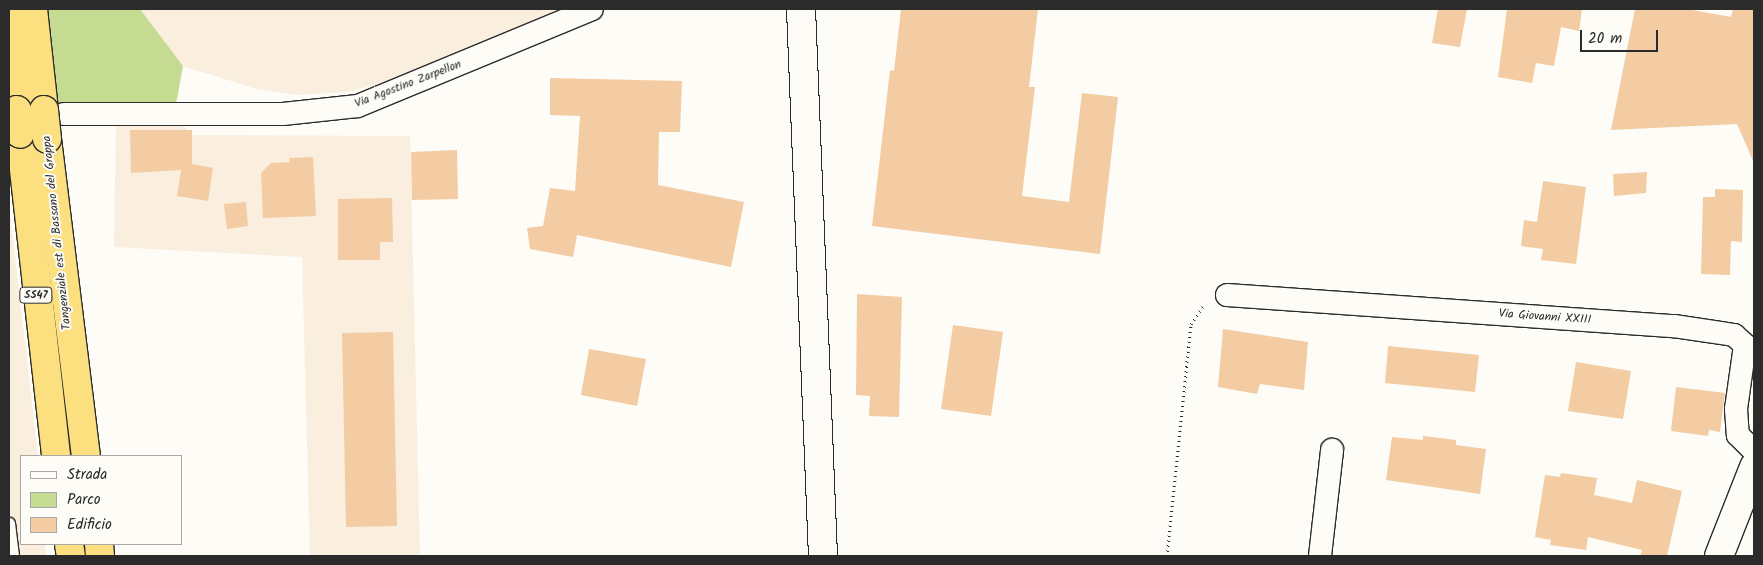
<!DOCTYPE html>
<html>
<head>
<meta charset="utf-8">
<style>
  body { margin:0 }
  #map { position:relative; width:1763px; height:565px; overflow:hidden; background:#fdfcf7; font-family:Kalam,sans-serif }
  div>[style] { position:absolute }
  .built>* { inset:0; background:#faeede }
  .green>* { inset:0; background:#c5db91 }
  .building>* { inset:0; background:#f4cca3 }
  .path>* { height:3px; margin-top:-1.5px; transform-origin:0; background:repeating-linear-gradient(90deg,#2b2b2b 0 1px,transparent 0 5px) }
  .roads { filter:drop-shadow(1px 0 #2b2b2b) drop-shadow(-1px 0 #2b2b2b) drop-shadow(0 1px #2b2b2b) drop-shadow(0 -1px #2b2b2b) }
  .service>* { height:11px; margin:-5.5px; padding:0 5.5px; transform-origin:5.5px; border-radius:5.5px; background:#fdfcf7 }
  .minor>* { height:22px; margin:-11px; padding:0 11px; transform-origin:11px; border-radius:11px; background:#fdfcf7 }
  .tertiary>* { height:28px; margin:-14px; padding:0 14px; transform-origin:14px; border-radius:14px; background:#fdfcf7 }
  .secondary>* { height:28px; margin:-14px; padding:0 14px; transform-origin:14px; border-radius:14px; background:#fdfcf7 }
  .trunk>* { height:28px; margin:-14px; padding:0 14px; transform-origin:14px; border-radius:14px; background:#fce080 }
  .bridges { filter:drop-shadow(1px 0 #2b2b2b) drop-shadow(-1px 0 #2b2b2b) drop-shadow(0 1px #2b2b2b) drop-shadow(0 -1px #2b2b2b) }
  .trunk-bridge>* { height:28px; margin:-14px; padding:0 14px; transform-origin:14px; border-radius:14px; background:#fce080 }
  span { translate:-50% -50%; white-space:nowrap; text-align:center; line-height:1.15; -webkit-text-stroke:4px #fdfcf7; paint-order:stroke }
  .shield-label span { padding:1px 4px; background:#fdfcf7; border:1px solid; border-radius:4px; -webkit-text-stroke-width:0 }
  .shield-label { font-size:11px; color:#2b2b2b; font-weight:700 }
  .street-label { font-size:12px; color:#2b2b2b }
  .frame { position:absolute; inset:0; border:10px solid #2b2b2b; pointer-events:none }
  .legend { position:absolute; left:20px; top:455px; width:162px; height:90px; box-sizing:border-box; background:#fdfcf7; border:1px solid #a9a8a5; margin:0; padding:6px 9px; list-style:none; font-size:15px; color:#2b2b2b }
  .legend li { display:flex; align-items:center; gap:10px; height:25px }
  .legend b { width:25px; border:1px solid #a9a8a5 }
  .scale { position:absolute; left:1580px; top:30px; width:78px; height:22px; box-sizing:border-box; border:2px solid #2b2b2b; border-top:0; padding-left:6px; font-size:15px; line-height:18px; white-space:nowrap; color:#2b2b2b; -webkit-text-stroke:4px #fdfcf7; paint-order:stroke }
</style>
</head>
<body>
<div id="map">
  <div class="built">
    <i style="clip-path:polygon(140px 9px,563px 9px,383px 83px,346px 92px,298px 95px,257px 89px,183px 66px)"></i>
    <i style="clip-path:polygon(116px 120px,182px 122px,189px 135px,410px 136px,420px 556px,310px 556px,302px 257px,114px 247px)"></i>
    <i style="clip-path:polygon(9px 204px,38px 456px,21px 456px,21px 544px,45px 544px,46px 556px,9px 556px)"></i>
  </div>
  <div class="green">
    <i style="clip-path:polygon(47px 9px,140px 9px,183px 66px,175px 110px,55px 107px)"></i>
  </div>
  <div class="building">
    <i style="clip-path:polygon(901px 9px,1038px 9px,1029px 87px,1035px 87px,1022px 196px,1069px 202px,1082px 93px,1118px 97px,1100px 254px,872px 226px,890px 70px,894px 71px)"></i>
    <i style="clip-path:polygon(1438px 9px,1467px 9px,1460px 47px,1432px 43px)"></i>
    <i style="clip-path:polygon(1507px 9px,1582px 9px,1579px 31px,1561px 27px,1554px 66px,1536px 63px,1532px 83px,1498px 77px)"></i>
    <i style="clip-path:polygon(1635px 9px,1687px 9px,1731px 17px,1733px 9px,1754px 9px,1754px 163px,1737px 124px,1611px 130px)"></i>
    <i style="clip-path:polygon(550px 78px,682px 81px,680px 132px,659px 132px,658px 185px,744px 202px,731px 267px,577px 235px,573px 257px,530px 249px,527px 228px,543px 226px,550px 188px,575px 191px,580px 116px,550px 115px)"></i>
    <i style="clip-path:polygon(130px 130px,192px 130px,192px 164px,213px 168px,208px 201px,177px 196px,181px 170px,131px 173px)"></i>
    <i style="clip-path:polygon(457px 150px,458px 199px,412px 200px,411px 152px)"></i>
    <i style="clip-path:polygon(313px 157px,316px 216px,263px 218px,261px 173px,271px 163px,290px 162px,289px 158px)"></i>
    <i style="clip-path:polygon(1647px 172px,1646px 193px,1614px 196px,1613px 174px)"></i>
    <i style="clip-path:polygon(1543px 181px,1586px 187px,1576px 264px,1541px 260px,1543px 249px,1521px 246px,1524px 220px,1537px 222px)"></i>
    <i style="clip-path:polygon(1715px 189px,1743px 190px,1742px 242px,1731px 241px,1730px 275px,1701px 274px,1703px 197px,1715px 197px)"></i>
    <i style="clip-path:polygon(392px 198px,393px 242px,380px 242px,380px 260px,338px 260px,338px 199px)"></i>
    <i style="clip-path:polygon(246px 202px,248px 226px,227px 229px,224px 204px)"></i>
    <i style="clip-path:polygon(857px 294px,902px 297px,899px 417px,869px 416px,870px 396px,856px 395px)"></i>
    <i style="clip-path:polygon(953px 325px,1003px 332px,991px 416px,941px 409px)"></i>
    <i style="clip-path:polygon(1223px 329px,1308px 342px,1304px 390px,1260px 384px,1257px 394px,1218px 387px)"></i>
    <i style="clip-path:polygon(393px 332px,397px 526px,346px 527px,342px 333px)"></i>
    <i style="clip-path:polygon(1388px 346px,1479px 355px,1475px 392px,1385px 383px)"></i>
    <i style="clip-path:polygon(589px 349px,646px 359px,637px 406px,581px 395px)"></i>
    <i style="clip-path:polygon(1576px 362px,1631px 371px,1623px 419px,1568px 411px)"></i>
    <i style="clip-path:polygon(1676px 387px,1725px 393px,1720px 432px,1709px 430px,1708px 436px,1671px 431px)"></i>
    <i style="clip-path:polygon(1423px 436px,1456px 440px,1456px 445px,1486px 449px,1480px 494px,1386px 480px,1392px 437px,1423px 440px)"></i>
    <i style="clip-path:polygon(1561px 473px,1597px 478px,1594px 495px,1632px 503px,1637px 480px,1682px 491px,1667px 556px,1640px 556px,1642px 550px,1588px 537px,1586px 550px,1550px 545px,1551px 540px,1535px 537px,1545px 475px,1560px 477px)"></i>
  </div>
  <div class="path">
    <i style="left:1167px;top:556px;width:233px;rotate:-84.1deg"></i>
    <i style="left:1191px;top:324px;width:25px;rotate:-56deg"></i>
  </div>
  <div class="roads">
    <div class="service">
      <i style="left:9px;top:523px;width:33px;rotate:83deg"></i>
    </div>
    <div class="minor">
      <i style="left:64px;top:114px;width:219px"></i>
      <i style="left:283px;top:114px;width:75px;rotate:-6.1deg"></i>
      <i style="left:358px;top:106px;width:253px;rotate:-22.5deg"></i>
      <i style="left:1227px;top:295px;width:448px;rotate:4deg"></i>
      <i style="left:1674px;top:326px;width:61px;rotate:8.5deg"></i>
      <i style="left:1734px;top:335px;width:15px;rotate:42deg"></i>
      <i style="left:1745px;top:345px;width:65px;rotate:98deg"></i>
      <i style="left:1736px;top:409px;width:26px;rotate:86deg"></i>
      <i style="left:1738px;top:435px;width:23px;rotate:45deg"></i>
      <i style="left:1320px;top:556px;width:107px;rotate:-83.5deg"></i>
    </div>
    <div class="tertiary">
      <i style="left:801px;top:9px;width:547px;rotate:87.7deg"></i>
    </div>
    <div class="secondary">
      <i style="left:1719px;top:556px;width:96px;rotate:-68.5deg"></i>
    </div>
    <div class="trunk">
      <i style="left:9px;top:9px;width:101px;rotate:85.5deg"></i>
      <i style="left:33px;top:9px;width:102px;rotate:83.8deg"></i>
      <i style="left:20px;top:134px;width:324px;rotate:83.6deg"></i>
      <i style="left:47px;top:139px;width:319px;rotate:83deg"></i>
      <i style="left:69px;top:544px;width:12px;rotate:81deg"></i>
      <i style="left:99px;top:544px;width:12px;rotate:85deg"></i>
    </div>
  </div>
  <div class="bridges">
    <div class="trunk-bridge">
      <i style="left:17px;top:110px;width:24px;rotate:83deg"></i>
      <i style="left:44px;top:110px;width:29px;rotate:84deg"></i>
    </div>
  </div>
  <div class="shield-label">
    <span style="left:36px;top:295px">SS47</span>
  </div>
  <div class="street-label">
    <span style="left:408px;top:84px;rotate:-21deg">Via Agostino Zarpellon</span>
    <span style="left:57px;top:233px;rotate:-96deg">Tangenziale est di Bassano del Grappa</span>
    <span style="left:1545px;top:317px;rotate:4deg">Via Giovanni XXIII</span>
  </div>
  <div class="frame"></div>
  <ul class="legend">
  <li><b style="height:6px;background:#fdfcf7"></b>Strada</li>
  <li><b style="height:14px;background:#c5db91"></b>Parco</li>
  <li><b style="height:14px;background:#f4cca3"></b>Edificio</li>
  </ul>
  <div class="scale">20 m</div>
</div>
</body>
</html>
